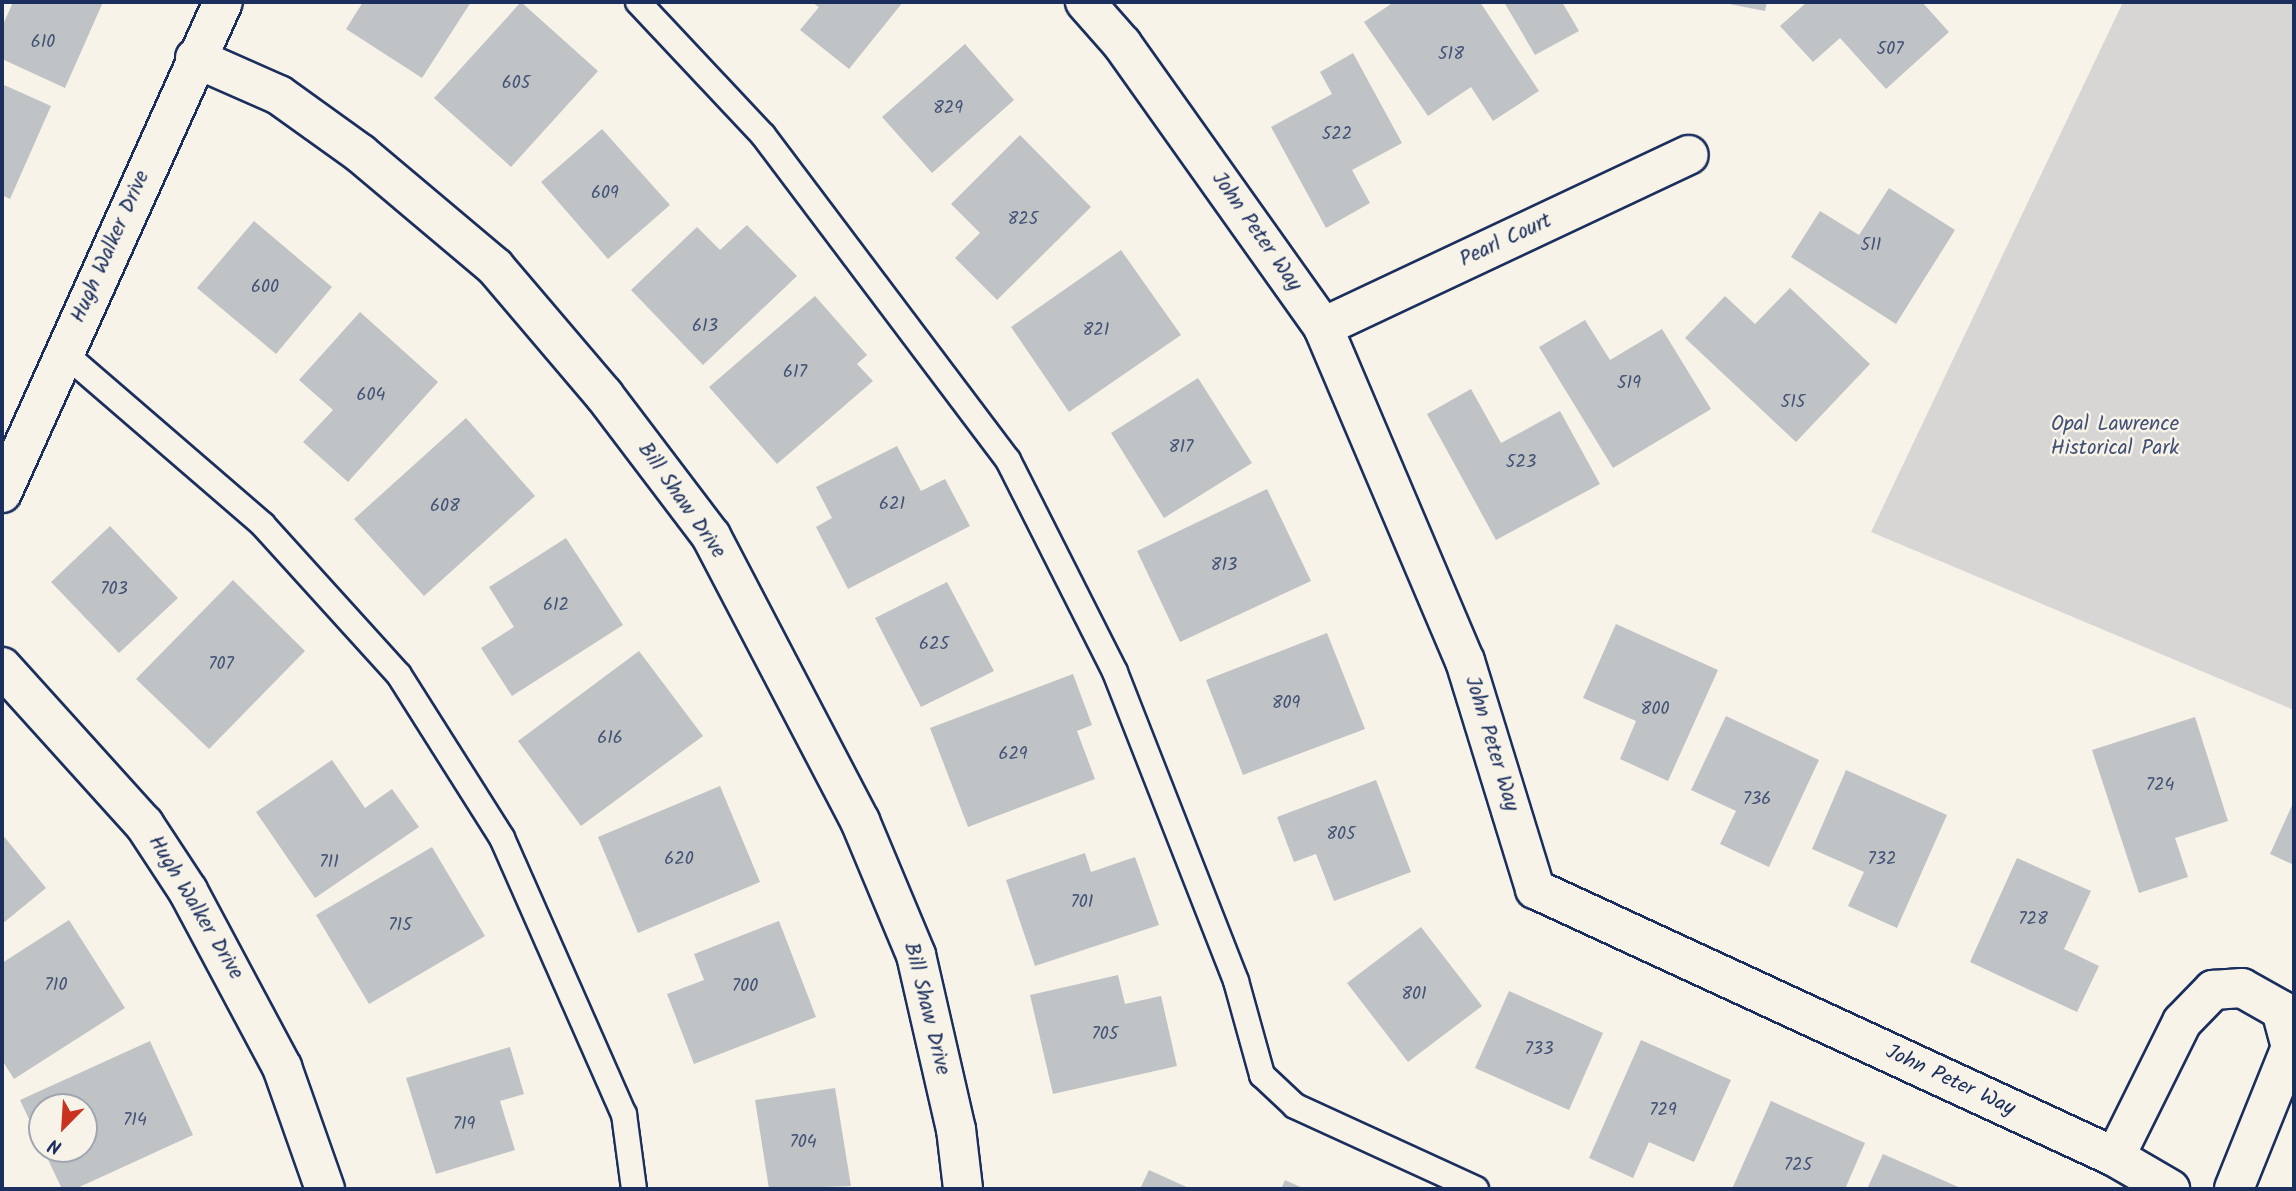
<!DOCTYPE html>
<html>
<head>
<meta charset="utf-8">
<style>
  body { margin:0 }
  #map { position:relative; width:2296px; height:1191px; overflow:hidden; background:#f7f3e8; font-family:Kalam,sans-serif }
  div>[style] { position:absolute }
  .green>* { inset:0; background:#d7d6d4 }
  .building>* { inset:0; background:#c0c3c5 }
  .roads { filter:drop-shadow(2px 0 #1b2f5e) drop-shadow(-2px 0 #1b2f5e) drop-shadow(0 2px #1b2f5e) drop-shadow(0 -2px #1b2f5e) }
  .lane>* { height:24px; margin:-12px; padding:0 12px; transform-origin:12px; border-radius:12px; background:#f7f3e8 }
  .street>* { height:38px; margin:-19px; padding:0 19px; transform-origin:19px; border-radius:19px; background:#f7f3e8 }
  span { translate:-50% -50%; white-space:nowrap; text-align:center; line-height:1.15; -webkit-text-stroke:5px #f7f3e8; paint-order:stroke }
  .number-label { font-size:18px; color:#445478 }
  .number-label span { -webkit-text-stroke-width:0 }
  .street-label { font-size:21px; color:#1b2f5e }
  .park-label { font-size:21px; color:#415076 }
  .frame { position:absolute; inset:0; border:4px solid #1b2f5e; pointer-events:none }
  .north { position:absolute; left:28px; top:1093px; width:70px; height:70px; box-sizing:border-box; background:#f7f3e8; border:2px solid #9fa5b1; border-radius:50%; rotate:204deg; font-size:19px; font-weight:700; line-height:28px; text-align:center; color:#1b2f5e }
  .north::after { content:''; display:block; margin:auto; width:24px; height:32px; background:#c8321e; clip-path:polygon(50% 0,100% 100%,50% 72%,0 100%) }
</style>
</head>
<body>
<div id="map">
  <div class="green">
    <i style="clip-path:polygon(2123px 2px,2294px 2px,2294px 710px,1871px 532px)"></i>
  </div>
  <div class="building">
    <i style="clip-path:polygon(13px 2px,103px 2px,65px 88px,2px 59px,2px 27px)"></i>
    <i style="clip-path:polygon(363px 2px,471px 2px,422px 78px,346px 29px)"></i>
    <i style="clip-path:polygon(521px 2px,598px 71px,511px 167px,434px 98px)"></i>
    <i style="clip-path:polygon(811px 2px,903px 2px,849px 69px,800px 30px,819px 7px)"></i>
    <i style="clip-path:polygon(1394px 2px,1480px 2px,1539px 91px,1493px 121px,1471px 87px,1428px 116px,1364px 22px)"></i>
    <i style="clip-path:polygon(1504px 2px,1562px 2px,1579px 31px,1535px 55px)"></i>
    <i style="clip-path:polygon(1719px 2px,1767px 2px,1765px 11px)"></i>
    <i style="clip-path:polygon(1807px 2px,1922px 2px,1949px 32px,1886px 89px,1840px 38px,1813px 62px,1780px 26px)"></i>
    <i style="clip-path:polygon(965px 44px,1014px 100px,932px 173px,882px 117px)"></i>
    <i style="clip-path:polygon(1353px 53px,1402px 143px,1352px 170px,1370px 203px,1326px 228px,1271px 127px,1332px 94px,1320px 72px)"></i>
    <i style="clip-path:polygon(2px 84px,51px 106px,10px 199px,2px 195px)"></i>
    <i style="clip-path:polygon(602px 129px,670px 205px,608px 259px,541px 182px)"></i>
    <i style="clip-path:polygon(1020px 135px,1091px 207px,997px 300px,955px 258px,980px 233px,951px 204px)"></i>
    <i style="clip-path:polygon(1889px 188px,1955px 230px,1896px 324px,1791px 257px,1820px 211px,1859px 235px)"></i>
    <i style="clip-path:polygon(254px 221px,332px 287px,276px 354px,197px 288px)"></i>
    <i style="clip-path:polygon(747px 225px,797px 276px,703px 365px,631px 290px,697px 227px,720px 250px)"></i>
    <i style="clip-path:polygon(1121px 250px,1181px 335px,1069px 412px,1011px 327px)"></i>
    <i style="clip-path:polygon(1790px 288px,1870px 364px,1796px 442px,1685px 338px,1725px 296px,1755px 324px)"></i>
    <i style="clip-path:polygon(815px 296px,867px 355px,857px 364px,873px 381px,777px 464px,709px 387px)"></i>
    <i style="clip-path:polygon(360px 312px,438px 382px,348px 482px,303px 442px,333px 410px,299px 380px)"></i>
    <i style="clip-path:polygon(1585px 320px,1610px 360px,1662px 329px,1711px 409px,1613px 468px,1539px 347px)"></i>
    <i style="clip-path:polygon(1198px 378px,1252px 463px,1164px 518px,1111px 433px)"></i>
    <i style="clip-path:polygon(1471px 389px,1501px 443px,1560px 411px,1600px 484px,1496px 540px,1427px 414px)"></i>
    <i style="clip-path:polygon(466px 418px,535px 496px,424px 596px,354px 519px)"></i>
    <i style="clip-path:polygon(897px 446px,921px 491px,945px 479px,970px 526px,848px 589px,816px 527px,832px 518px,816px 487px)"></i>
    <i style="clip-path:polygon(1267px 489px,1311px 581px,1180px 642px,1137px 551px)"></i>
    <i style="clip-path:polygon(110px 526px,178px 598px,119px 653px,51px 582px)"></i>
    <i style="clip-path:polygon(566px 538px,623px 625px,512px 696px,481px 648px,514px 627px,489px 587px)"></i>
    <i style="clip-path:polygon(233px 580px,305px 651px,209px 749px,136px 679px)"></i>
    <i style="clip-path:polygon(947px 582px,994px 671px,921px 707px,875px 618px)"></i>
    <i style="clip-path:polygon(1616px 624px,1718px 670px,1668px 781px,1620px 759px,1636px 721px,1583px 698px)"></i>
    <i style="clip-path:polygon(1327px 633px,1365px 729px,1243px 775px,1206px 680px)"></i>
    <i style="clip-path:polygon(639px 651px,703px 736px,581px 826px,518px 741px)"></i>
    <i style="clip-path:polygon(1073px 674px,1092px 725px,1077px 731px,1095px 779px,968px 827px,930px 728px)"></i>
    <i style="clip-path:polygon(1726px 716px,1819px 760px,1769px 867px,1720px 844px,1736px 811px,1691px 790px)"></i>
    <i style="clip-path:polygon(2195px 717px,2228px 821px,2175px 838px,2188px 877px,2139px 893px,2092px 750px)"></i>
    <i style="clip-path:polygon(332px 760px,365px 808px,392px 789px,419px 827px,315px 898px,256px 812px)"></i>
    <i style="clip-path:polygon(1846px 770px,1947px 815px,1897px 928px,1848px 906px,1864px 872px,1812px 849px)"></i>
    <i style="clip-path:polygon(1376px 780px,1411px 872px,1334px 901px,1316px 854px,1294px 862px,1277px 817px)"></i>
    <i style="clip-path:polygon(720px 786px,760px 882px,638px 933px,598px 837px)"></i>
    <i style="clip-path:polygon(2294px 801px,2294px 865px,2270px 854px)"></i>
    <i style="clip-path:polygon(2px 834px,46px 888px,2px 924px)"></i>
    <i style="clip-path:polygon(432px 847px,485px 936px,369px 1004px,316px 915px)"></i>
    <i style="clip-path:polygon(1085px 853px,1091px 872px,1135px 857px,1159px 925px,1035px 966px,1006px 880px)"></i>
    <i style="clip-path:polygon(2017px 858px,2091px 891px,2064px 949px,2099px 966px,2077px 1012px,1970px 962px)"></i>
    <i style="clip-path:polygon(69px 920px,125px 1008px,14px 1079px,2px 1060px,2px 963px)"></i>
    <i style="clip-path:polygon(779px 921px,816px 1017px,694px 1064px,667px 994px,704px 980px,694px 954px)"></i>
    <i style="clip-path:polygon(1421px 927px,1482px 1006px,1408px 1062px,1347px 983px)"></i>
    <i style="clip-path:polygon(1118px 975px,1125px 1004px,1161px 996px,1177px 1066px,1053px 1094px,1030px 995px)"></i>
    <i style="clip-path:polygon(1509px 991px,1603px 1033px,1569px 1110px,1475px 1068px)"></i>
    <i style="clip-path:polygon(1641px 1040px,1731px 1080px,1694px 1162px,1649px 1142px,1633px 1178px,1589px 1158px)"></i>
    <i style="clip-path:polygon(150px 1041px,193px 1135px,75px 1189px,62px 1189px,43px 1149px,84px 1149px,84px 1107px,42px 1107px,42px 1147px,20px 1100px)"></i>
    <i style="clip-path:polygon(510px 1047px,524px 1094px,500px 1101px,515px 1150px,436px 1174px,406px 1078px)"></i>
    <i style="clip-path:polygon(835px 1088px,851px 1186px,769px 1189px,755px 1100px)"></i>
    <i style="clip-path:polygon(1771px 1101px,1865px 1143px,1845px 1189px,1732px 1189px)"></i>
    <i style="clip-path:polygon(1883px 1154px,1963px 1189px,1867px 1189px)"></i>
    <i style="clip-path:polygon(1149px 1170px,1191px 1189px,1140px 1189px)"></i>
    <i style="clip-path:polygon(1285px 1180px,1305px 1189px,1281px 1189px)"></i>
  </div>
  <div class="roads">
    <div class="lane">
      <i style="left:638px;top:2px;width:183px;rotate:46.8deg"></i>
      <i style="left:763px;top:135px;width:407px;rotate:53deg"></i>
      <i style="left:1008px;top:460px;width:237px;rotate:63.2deg"></i>
      <i style="left:1115px;top:672px;width:332px;rotate:68.6deg"></i>
      <i style="left:1236px;top:981px;width:98px;rotate:74.5deg"></i>
      <i style="left:1262px;top:1075px;width:45px;rotate:43.2deg"></i>
      <i style="left:1295px;top:1106px;width:199px;rotate:24.6deg"></i>
      <i style="left:64px;top:353px;width:263px;rotate:40.8deg"></i>
      <i style="left:263px;top:525px;width:202px;rotate:47.8deg"></i>
      <i style="left:399px;top:675px;width:193px;rotate:57.7deg"></i>
      <i style="left:502px;top:838px;width:302px;rotate:66.2deg"></i>
      <i style="left:624px;top:1114px;width:76px;rotate:82.4deg"></i>
    </div>
    <div class="street">
      <i style="left:1085px;top:2px;width:56px;rotate:48.6deg"></i>
      <i style="left:1122px;top:44px;width:347px;rotate:54.6deg"></i>
      <i style="left:1323px;top:327px;width:363px;rotate:67deg"></i>
      <i style="left:1465px;top:661px;width:239px;rotate:72.9deg"></i>
      <i style="left:1535px;top:889px;width:639px;rotate:24.8deg"></i>
      <i style="left:2115px;top:1157px;width:64px;rotate:30.2deg"></i>
      <i style="left:195px;top:58px;width:92px;rotate:23.8deg"></i>
      <i style="left:279px;top:95px;width:101px;rotate:35.7deg"></i>
      <i style="left:361px;top:154px;width:175px;rotate:40.1deg"></i>
      <i style="left:495px;top:267px;width:168px;rotate:49.6deg"></i>
      <i style="left:604px;top:395px;width:177px;rotate:52.8deg"></i>
      <i style="left:711px;top:536px;width:322px;rotate:62.4deg"></i>
      <i style="left:860px;top:821px;width:145px;rotate:67.3deg"></i>
      <i style="left:916px;top:955px;width:179px;rotate:77.1deg"></i>
      <i style="left:956px;top:1129px;width:60px;rotate:83.3deg"></i>
      <i style="left:1323px;top:327px;width:404px;rotate:-25.2deg"></i>
      <i style="left:2px;top:493px;width:538px;rotate:-65.77deg"></i>
      <i style="left:2px;top:667px;width:212px;rotate:47.9deg"></i>
      <i style="left:144px;top:824px;width:80px;rotate:56.7deg"></i>
      <i style="left:188px;top:891px;width:200px;rotate:61.9deg"></i>
      <i style="left:282px;top:1067px;width:129px;rotate:70.6deg"></i>
      <i style="left:2115px;top:1157px;width:151px;rotate:-63.6deg"></i>
      <i style="left:2182px;top:1022px;width:45px;rotate:-45.9deg"></i>
      <i style="left:2213px;top:990px;width:29px;rotate:-4deg"></i>
      <i style="left:2242px;top:988px;width:45px;rotate:29.4deg"></i>
      <i style="left:2281px;top:1010px;width:38px;rotate:75deg"></i>
      <i style="left:2291px;top:1047px;width:153px;rotate:111.9deg"></i>
    </div>
  </div>
  <div class="number-label">
    <span style="left:43px;top:43px">610</span>
    <span style="left:1890px;top:50px">507</span>
    <span style="left:1451px;top:55px">518</span>
    <span style="left:516px;top:84px">605</span>
    <span style="left:948px;top:109px">829</span>
    <span style="left:1337px;top:135px">522</span>
    <span style="left:605px;top:194px">609</span>
    <span style="left:1023px;top:220px">825</span>
    <span style="left:1871px;top:246px">511</span>
    <span style="left:265px;top:288px">600</span>
    <span style="left:705px;top:327px">613</span>
    <span style="left:1096px;top:331px">821</span>
    <span style="left:795px;top:373px">617</span>
    <span style="left:1629px;top:384px">519</span>
    <span style="left:371px;top:396px">604</span>
    <span style="left:1793px;top:403px">515</span>
    <span style="left:1181px;top:448px">817</span>
    <span style="left:1521px;top:463px">523</span>
    <span style="left:892px;top:505px">621</span>
    <span style="left:445px;top:507px">608</span>
    <span style="left:1224px;top:566px">813</span>
    <span style="left:114px;top:590px">703</span>
    <span style="left:556px;top:606px">612</span>
    <span style="left:934px;top:645px">625</span>
    <span style="left:221px;top:665px">707</span>
    <span style="left:1286px;top:704px">809</span>
    <span style="left:1655px;top:710px">800</span>
    <span style="left:610px;top:739px">616</span>
    <span style="left:1013px;top:755px">629</span>
    <span style="left:2160px;top:786px">724</span>
    <span style="left:1757px;top:800px">736</span>
    <span style="left:1341px;top:835px">805</span>
    <span style="left:679px;top:860px">620</span>
    <span style="left:1882px;top:860px">732</span>
    <span style="left:329px;top:863px">711</span>
    <span style="left:1082px;top:903px">701</span>
    <span style="left:2033px;top:920px">728</span>
    <span style="left:400px;top:926px">715</span>
    <span style="left:56px;top:986px">710</span>
    <span style="left:745px;top:987px">700</span>
    <span style="left:1414px;top:995px">801</span>
    <span style="left:1105px;top:1035px">705</span>
    <span style="left:1539px;top:1050px">733</span>
    <span style="left:1663px;top:1111px">729</span>
    <span style="left:135px;top:1121px">714</span>
    <span style="left:464px;top:1125px">719</span>
    <span style="left:803px;top:1143px">704</span>
    <span style="left:1798px;top:1166px">725</span>
  </div>
  <div class="street-label">
    <span style="left:1256px;top:232px;rotate:55deg">John Peter Way</span>
    <span style="left:1506px;top:241px;rotate:-25deg">Pearl Court</span>
    <span style="left:111px;top:247px;rotate:-66deg">Hugh Walker Drive</span>
    <span style="left:681px;top:501px;rotate:55deg">Bill Shaw Drive</span>
    <span style="left:1491px;top:744px;rotate:73deg">John Peter Way</span>
    <span style="left:195px;top:908px;rotate:59deg">Hugh Walker Drive</span>
    <span style="left:926px;top:1009px;rotate:76deg">Bill Shaw Drive</span>
    <span style="left:1950px;top:1081px;rotate:25deg">John Peter Way</span>
  </div>
  <div class="park-label">
    <span style="left:2115px;top:437px">Opal Lawrence<br>Historical Park</span>
  </div>
  <div class="frame"></div>
  <div class="north">N</div>
</div>
</body>
</html>
